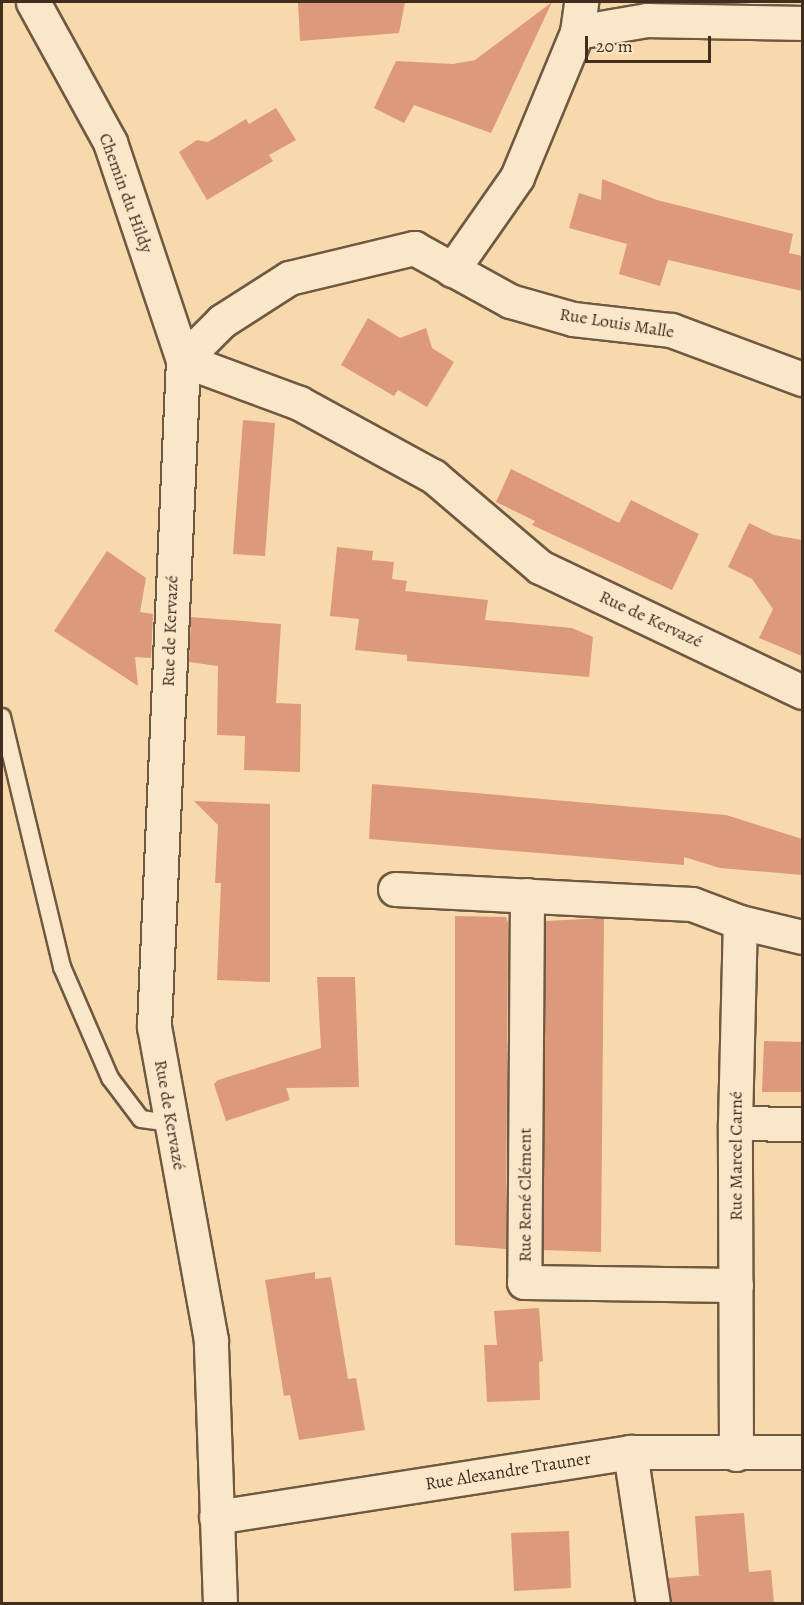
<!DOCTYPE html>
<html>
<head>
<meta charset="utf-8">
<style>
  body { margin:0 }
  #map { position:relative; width:804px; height:1605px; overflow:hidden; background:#f8d9ac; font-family:Alegreya,serif }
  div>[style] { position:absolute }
  .building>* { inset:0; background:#dd997b }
  .roads { filter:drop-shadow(2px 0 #6f5942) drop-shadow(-2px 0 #6f5942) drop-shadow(0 2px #6f5942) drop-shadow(0 -2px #6f5942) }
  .lane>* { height:16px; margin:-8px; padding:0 8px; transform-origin:8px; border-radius:8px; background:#fae6c9 }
  .street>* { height:33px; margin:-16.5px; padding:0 16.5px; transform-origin:16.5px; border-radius:16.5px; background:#fae6c9 }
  span { translate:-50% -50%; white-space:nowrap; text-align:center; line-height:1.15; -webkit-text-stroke:4.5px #fae6c9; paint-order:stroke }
  .street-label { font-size:18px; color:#412e1f }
  .frame { position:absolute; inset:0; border:3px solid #412e1f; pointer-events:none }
  .scale { position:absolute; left:585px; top:36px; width:126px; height:27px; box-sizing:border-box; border:3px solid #412e1f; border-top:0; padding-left:8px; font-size:18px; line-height:21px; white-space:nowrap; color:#412e1f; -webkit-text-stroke:4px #fae6c9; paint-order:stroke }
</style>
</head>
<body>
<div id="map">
  <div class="building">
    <i style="clip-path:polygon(298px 2px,405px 2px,399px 33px,300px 41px)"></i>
    <i style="clip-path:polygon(552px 2px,491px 133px,414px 105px,404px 123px,374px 108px,396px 61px,453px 64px,475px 60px)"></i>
    <i style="clip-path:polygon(276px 108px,296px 140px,269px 155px,273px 161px,207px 200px,179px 152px,197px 140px,208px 142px,246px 119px,249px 124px)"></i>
    <i style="clip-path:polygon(602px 179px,657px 200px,793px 234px,789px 253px,802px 256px,802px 291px,668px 260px,660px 286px,619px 274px,627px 244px,569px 228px,579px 193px,601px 200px)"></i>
    <i style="clip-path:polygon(368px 318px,400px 338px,426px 328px,432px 348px,454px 362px,427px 407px,398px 390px,394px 396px,341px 365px)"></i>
    <i style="clip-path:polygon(243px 420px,275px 423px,265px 556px,233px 554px)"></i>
    <i style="clip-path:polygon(511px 469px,619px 523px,631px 500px,699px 534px,672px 590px,532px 525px,535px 521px,496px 502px)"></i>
    <i style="clip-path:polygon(749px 523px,774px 535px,802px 540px,802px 656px,759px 638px,773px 609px,752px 579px,728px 567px)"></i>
    <i style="clip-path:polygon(337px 547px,373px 551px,372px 560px,394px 562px,392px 579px,407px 581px,405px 591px,488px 600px,485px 620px,572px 628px,593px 637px,589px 677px,407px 661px,407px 655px,355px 650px,359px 619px,330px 616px)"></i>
    <i style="clip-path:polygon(107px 551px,146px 578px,140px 612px,153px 614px,151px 658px,135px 657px,138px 686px,54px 631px)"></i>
    <i style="clip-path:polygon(191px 617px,281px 624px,276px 703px,301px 704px,300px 772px,244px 770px,245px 736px,217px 735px,218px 666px,189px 662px)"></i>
    <i style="clip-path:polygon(372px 784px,726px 815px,802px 839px,802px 875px,720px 868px,684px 857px,684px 865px,369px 839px)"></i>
    <i style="clip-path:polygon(194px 801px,270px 804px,270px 982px,217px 980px,221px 883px,215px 883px,218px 825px)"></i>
    <i style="clip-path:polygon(455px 916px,506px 917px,508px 923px,506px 1249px,455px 1245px)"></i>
    <i style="clip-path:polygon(604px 918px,601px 1252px,543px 1250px,546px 921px)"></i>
    <i style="clip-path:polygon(317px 977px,355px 977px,359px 1087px,286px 1088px,290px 1100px,226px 1121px,214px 1084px,218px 1080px,321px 1048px)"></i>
    <i style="clip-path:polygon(764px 1041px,802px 1042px,802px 1092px,762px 1092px)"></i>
    <i style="clip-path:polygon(315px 1272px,315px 1279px,331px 1277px,348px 1379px,356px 1378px,365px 1430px,299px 1440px,290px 1395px,284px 1396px,265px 1280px)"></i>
    <i style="clip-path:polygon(539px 1308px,543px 1361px,539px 1362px,540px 1400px,487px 1402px,484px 1345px,497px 1345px,494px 1311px)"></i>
    <i style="clip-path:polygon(744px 1513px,749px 1572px,771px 1570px,774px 1604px,671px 1604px,668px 1578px,705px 1575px,699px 1575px,695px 1516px)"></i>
    <i style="clip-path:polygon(569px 1531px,571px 1588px,514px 1591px,511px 1533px)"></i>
  </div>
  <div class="roads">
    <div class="lane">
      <i style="left:2px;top:717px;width:257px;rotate:76.5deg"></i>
      <i style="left:62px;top:967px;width:121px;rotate:66.6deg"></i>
      <i style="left:110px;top:1078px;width:51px;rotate:52.9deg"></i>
      <i style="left:141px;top:1119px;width:30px;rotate:8deg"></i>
    </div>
    <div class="street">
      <i style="left:33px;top:2px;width:160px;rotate:61.2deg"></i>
      <i style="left:110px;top:142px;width:230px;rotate:71.5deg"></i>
      <i style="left:183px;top:360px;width:55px;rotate:-45deg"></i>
      <i style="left:222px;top:321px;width:80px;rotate:-32.7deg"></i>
      <i style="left:289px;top:278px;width:129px;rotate:-13.5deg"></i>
      <i style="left:414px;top:248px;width:110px;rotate:28.9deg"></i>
      <i style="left:510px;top:301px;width:66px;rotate:15.9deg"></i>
      <i style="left:573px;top:319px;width:99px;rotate:6.4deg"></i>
      <i style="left:671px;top:330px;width:140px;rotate:20.5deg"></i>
      <i style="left:577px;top:32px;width:30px;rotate:-82deg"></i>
      <i style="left:452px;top:270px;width:113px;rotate:-55deg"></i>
      <i style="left:517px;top:177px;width:157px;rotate:-67.5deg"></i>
      <i style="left:577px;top:32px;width:71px;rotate:-9.7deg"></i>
      <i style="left:647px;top:20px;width:155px;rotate:1.1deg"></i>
      <i style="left:395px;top:889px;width:297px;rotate:2.9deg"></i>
      <i style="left:692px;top:904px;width:51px;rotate:20.6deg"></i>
      <i style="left:740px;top:922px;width:64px;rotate:13.6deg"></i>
      <i style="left:527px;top:895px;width:387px;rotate:90.4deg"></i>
      <i style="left:524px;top:1282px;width:212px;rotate:0.8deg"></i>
      <i style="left:735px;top:1123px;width:67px;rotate:0.9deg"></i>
      <i style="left:630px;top:1452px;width:154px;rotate:81.4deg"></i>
      <i style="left:736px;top:1454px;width:331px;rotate:-90.2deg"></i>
      <i style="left:735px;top:1123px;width:201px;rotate:-88.6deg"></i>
      <i style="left:216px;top:1517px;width:419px;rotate:-8.9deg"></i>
      <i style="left:630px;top:1452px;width:172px"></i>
      <i style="left:220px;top:1604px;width:264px;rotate:-92deg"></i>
      <i style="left:211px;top:1340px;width:318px;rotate:-100.3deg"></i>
      <i style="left:154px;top:1027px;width:668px;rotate:-87.51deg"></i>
      <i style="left:183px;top:360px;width:124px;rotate:20.3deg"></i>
      <i style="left:299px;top:403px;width:153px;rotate:28.6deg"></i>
      <i style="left:433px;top:476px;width:140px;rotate:40.4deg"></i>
      <i style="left:540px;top:567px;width:290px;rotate:25.5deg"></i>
    </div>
  </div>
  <div class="street-label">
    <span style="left:126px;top:193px;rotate:70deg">Chemin du Hildy</span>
    <span style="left:617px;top:323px;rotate:9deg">Rue Louis Malle</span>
    <span style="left:651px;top:619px;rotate:25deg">Rue de Kervazé</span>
    <span style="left:170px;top:631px;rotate:-88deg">Rue de Kervazé</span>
    <span style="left:170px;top:1115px;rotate:80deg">Rue de Kervazé</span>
    <span style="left:736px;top:1156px;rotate:-90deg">Rue Marcel Carné</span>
    <span style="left:525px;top:1195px;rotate:-90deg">Rue René Clément</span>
    <span style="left:508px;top:1471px;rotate:-9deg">Rue Alexandre Trauner</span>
  </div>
  <div class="frame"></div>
  <div class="scale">20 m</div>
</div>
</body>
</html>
